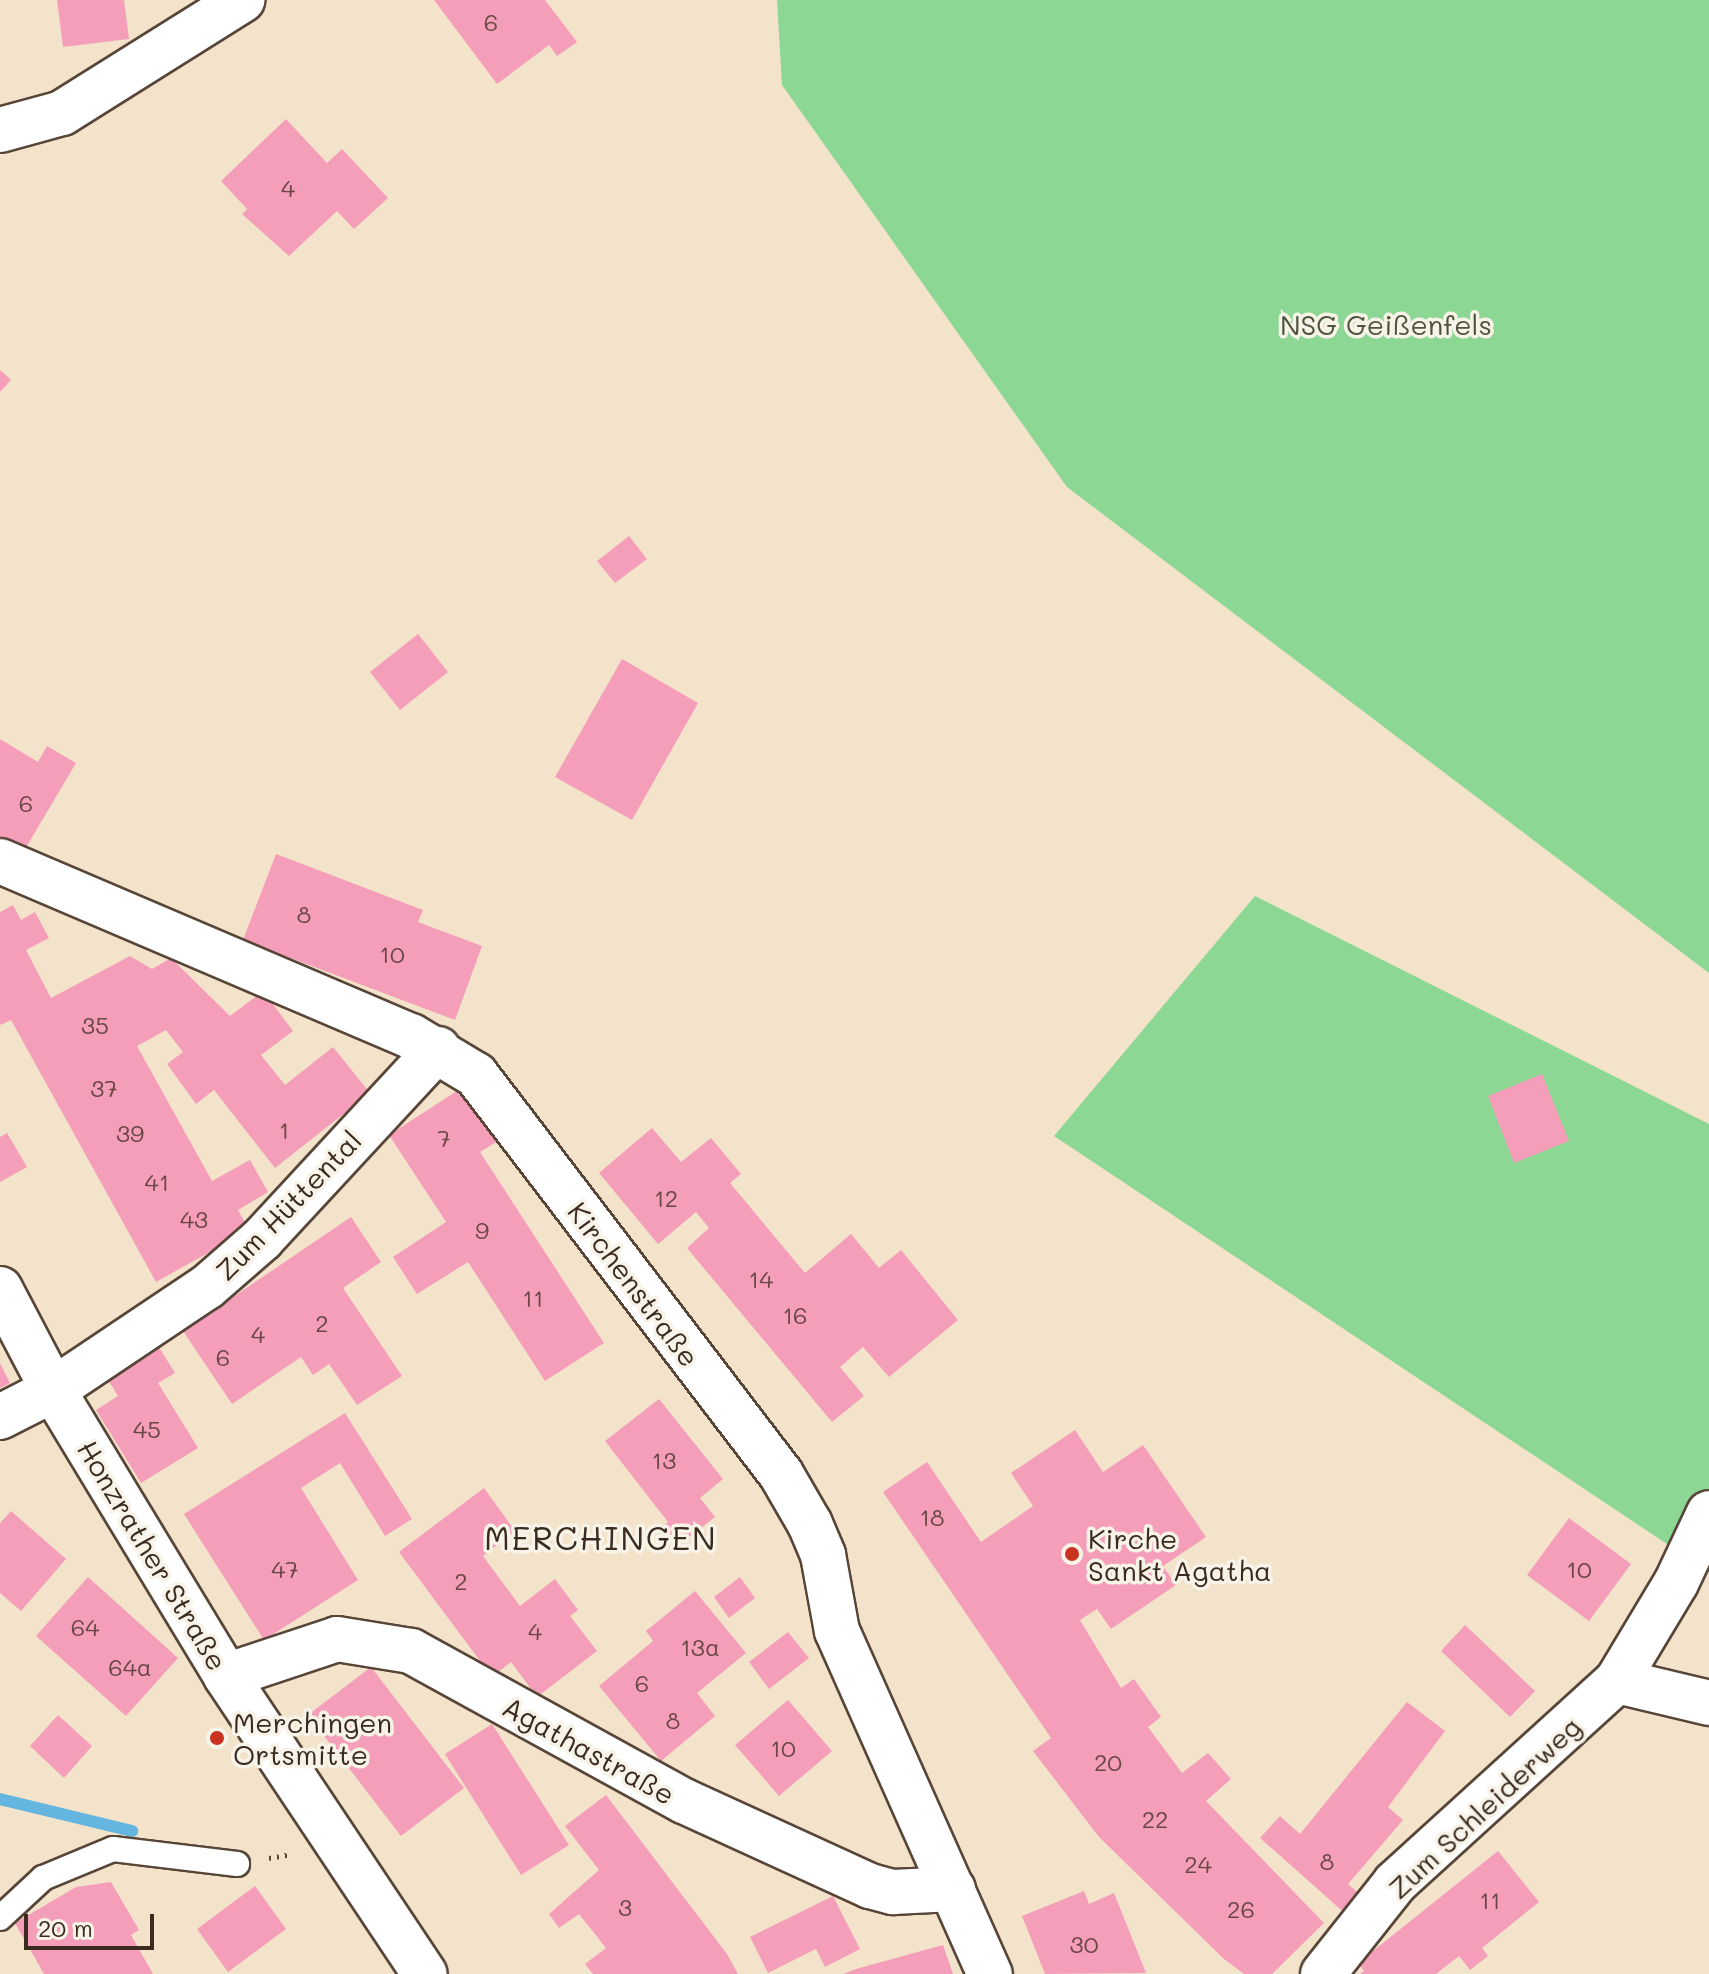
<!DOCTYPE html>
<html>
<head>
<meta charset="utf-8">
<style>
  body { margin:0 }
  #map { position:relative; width:1709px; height:1974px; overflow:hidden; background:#f3e3ca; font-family:Mali,sans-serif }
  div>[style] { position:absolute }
  .green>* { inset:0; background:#8cd793 }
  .stream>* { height:12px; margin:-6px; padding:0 6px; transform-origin:6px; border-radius:6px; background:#64b5df }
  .building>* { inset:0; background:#f59eba }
  .path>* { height:5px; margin-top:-2.5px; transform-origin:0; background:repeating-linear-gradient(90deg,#574638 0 2px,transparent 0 8px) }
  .roads { filter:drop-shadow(2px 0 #574638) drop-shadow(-2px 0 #574638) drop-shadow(0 2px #574638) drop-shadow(0 -2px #574638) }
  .lane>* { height:24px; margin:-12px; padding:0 12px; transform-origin:12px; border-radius:12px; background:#fff }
  .street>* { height:44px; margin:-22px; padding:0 22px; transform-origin:22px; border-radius:22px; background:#fff }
  .secondary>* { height:44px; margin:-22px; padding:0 22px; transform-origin:22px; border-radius:22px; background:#fff }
  .dots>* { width:22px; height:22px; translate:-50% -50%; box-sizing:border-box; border:4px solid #f7f3e8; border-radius:50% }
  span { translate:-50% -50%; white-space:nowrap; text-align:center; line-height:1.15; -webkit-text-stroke:7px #f7f3e8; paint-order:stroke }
  .number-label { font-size:24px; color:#6a4745 }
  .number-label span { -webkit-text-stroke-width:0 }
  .park-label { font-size:28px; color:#4f553b }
  .street-label { font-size:28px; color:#3b2a1e }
  .poi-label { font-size:28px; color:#3b2a1e }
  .left { translate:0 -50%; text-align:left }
  .quarter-label { font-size:32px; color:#3b2a1e; letter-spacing:2px }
  .scale { position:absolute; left:24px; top:1914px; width:130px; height:36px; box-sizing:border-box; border:4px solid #3b2a1e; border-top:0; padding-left:10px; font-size:24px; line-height:28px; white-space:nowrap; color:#3b2a1e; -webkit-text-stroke:6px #f7f3e8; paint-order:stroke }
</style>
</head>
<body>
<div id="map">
  <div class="green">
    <i style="clip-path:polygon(777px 0,1709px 0,1709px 973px,1067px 487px,782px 85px)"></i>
    <i style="clip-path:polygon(1255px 896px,1709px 1124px,1709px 1546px,1700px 1566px,1054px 1136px)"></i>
  </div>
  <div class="stream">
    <i style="left:0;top:1799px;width:136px;rotate:13.6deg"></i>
  </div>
  <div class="building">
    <i style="clip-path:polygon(57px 0,124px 0,129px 39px,63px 47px)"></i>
    <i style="clip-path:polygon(434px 0,545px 0,577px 42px,557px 56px,549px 45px,497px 84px)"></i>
    <i style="clip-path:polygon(286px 119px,327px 163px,342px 149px,388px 198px,354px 229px,337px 211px,289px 256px,242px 214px,247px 209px,221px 181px)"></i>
    <i style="clip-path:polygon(0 370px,11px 380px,0 392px)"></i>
    <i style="clip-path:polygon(629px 536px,647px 559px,615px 583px,597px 561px)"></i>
    <i style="clip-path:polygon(418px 634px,448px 672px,400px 710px,370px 672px)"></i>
    <i style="clip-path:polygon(622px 659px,698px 703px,632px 820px,555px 777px)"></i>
    <i style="clip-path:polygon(0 739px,38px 762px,47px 746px,76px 763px,21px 856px,0 844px)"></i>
    <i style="clip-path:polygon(276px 854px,423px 910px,418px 922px,482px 946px,455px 1020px,243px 940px)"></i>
    <i style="clip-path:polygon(13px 905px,21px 920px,35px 912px,49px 938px,26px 950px,51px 998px,130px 956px,152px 969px,171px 958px,230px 1016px,263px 991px,293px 1031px,261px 1055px,285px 1085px,333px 1047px,370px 1093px,275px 1168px,214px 1090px,196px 1104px,167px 1064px,183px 1052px,166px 1030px,137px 1046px,212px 1181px,250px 1160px,268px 1192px,238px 1210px,249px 1230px,156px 1282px,11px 1020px,0 1025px,0 912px)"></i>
    <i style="clip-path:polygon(1542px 1074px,1569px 1141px,1514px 1163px,1488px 1096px)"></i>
    <i style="clip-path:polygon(463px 1087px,498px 1141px,480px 1152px,604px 1343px,545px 1381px,468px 1262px,417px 1294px,393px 1257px,446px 1222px,389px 1135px)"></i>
    <i style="clip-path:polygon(652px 1128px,681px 1162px,711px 1138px,741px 1174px,730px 1183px,805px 1273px,851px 1234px,879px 1268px,901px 1250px,958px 1320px,889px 1377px,863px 1347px,840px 1367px,864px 1396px,832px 1422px,687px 1248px,709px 1228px,696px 1212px,658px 1244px,599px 1173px)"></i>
    <i style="clip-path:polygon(7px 1133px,27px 1167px,0 1182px,0 1137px)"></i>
    <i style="clip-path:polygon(351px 1217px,381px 1262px,343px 1288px,402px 1376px,357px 1405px,329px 1364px,313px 1375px,301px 1357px,232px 1404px,183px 1331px)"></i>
    <i style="clip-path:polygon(157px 1344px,175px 1373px,158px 1383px,198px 1448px,141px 1483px,96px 1410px,118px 1396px,105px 1375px)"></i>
    <i style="clip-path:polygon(0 1363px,10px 1383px,0 1388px)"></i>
    <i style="clip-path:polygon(659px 1399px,723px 1479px,700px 1498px,715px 1517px,679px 1545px,664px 1526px,668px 1522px,605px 1441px)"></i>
    <i style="clip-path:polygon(345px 1413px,412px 1519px,385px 1536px,340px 1463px,301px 1488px,358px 1580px,264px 1640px,184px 1514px)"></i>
    <i style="clip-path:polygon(1075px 1430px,1103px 1472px,1143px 1445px,1206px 1537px,1163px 1566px,1176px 1585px,1111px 1629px,1097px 1609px,1080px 1620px,1121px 1688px,1134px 1679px,1161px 1717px,1148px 1727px,1182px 1773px,1208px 1753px,1231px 1779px,1206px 1801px,1324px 1923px,1272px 1974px,1244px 1974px,1224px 1959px,1099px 1837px,1033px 1751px,1051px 1738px,883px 1492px,927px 1462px,981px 1542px,1033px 1506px,1011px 1473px)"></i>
    <i style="clip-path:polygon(484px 1488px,515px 1531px,483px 1556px,520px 1606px,555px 1579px,578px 1610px,570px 1616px,597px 1651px,537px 1697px,511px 1662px,492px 1677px,399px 1552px)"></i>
    <i style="clip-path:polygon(11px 1511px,66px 1559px,21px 1611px,0 1593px,0 1523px)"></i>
    <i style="clip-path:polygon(1569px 1518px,1631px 1564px,1589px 1621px,1527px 1575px)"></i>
    <i style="clip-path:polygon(88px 1577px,178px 1658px,126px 1716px,36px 1636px)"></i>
    <i style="clip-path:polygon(740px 1577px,755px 1598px,729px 1618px,714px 1597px)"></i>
    <i style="clip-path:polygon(695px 1591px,746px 1653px,697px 1693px,715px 1716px,661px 1761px,599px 1686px,653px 1641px,646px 1631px)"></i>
    <i style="clip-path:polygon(1465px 1625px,1535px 1691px,1510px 1717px,1441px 1651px)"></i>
    <i style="clip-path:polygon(788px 1632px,809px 1658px,769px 1689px,749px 1662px)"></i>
    <i style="clip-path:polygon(371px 1667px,464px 1788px,401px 1836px,308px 1715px)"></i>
    <i style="clip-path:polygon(788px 1700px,832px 1751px,779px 1796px,735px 1745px)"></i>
    <i style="clip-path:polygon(1407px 1702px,1445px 1731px,1388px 1807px,1403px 1820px,1348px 1884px,1364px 1898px,1348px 1916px,1260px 1838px,1280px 1816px,1300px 1834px)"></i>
    <i style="clip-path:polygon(58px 1715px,92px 1746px,64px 1778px,30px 1746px)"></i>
    <i style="clip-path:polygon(492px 1724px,569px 1845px,521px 1875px,445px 1754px)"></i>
    <i style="clip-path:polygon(606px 1795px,727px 1954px,738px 1974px,593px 1974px,585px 1964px,606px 1948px,579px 1914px,559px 1928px,549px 1914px,599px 1870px,565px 1826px)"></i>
    <i style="clip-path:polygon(1498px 1851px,1539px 1902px,1482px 1948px,1488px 1956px,1470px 1970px,1459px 1956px,1436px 1974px,1360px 1974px,1364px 1971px,1358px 1963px)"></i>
    <i style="clip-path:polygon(111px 1882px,139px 1930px,131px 1935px,153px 1974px,44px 1974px,15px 1923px,76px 1887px)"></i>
    <i style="clip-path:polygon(255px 1886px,286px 1929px,228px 1972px,197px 1929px)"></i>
    <i style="clip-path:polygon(1084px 1891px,1089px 1904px,1114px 1893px,1146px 1973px,1045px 1974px,1022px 1916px)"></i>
    <i style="clip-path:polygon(833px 1896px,860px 1949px,825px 1967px,816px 1949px,768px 1973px,750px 1937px)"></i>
    <i style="clip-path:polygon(943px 1945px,953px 1974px,843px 1974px,856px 1969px)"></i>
  </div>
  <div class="path">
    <i style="left:269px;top:1858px;width:22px;rotate:-10deg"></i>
  </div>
  <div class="roads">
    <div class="lane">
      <i style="left:0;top:1918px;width:59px;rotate:-42.9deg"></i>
      <i style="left:43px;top:1878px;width:76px;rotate:-22.5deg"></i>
      <i style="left:113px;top:1849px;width:125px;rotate:6.9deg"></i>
    </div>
    <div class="street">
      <i style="left:0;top:130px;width:64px;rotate:-15.3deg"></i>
      <i style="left:62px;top:113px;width:213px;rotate:-32.1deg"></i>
      <i style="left:0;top:861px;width:447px;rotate:23.1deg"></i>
      <i style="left:411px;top:1036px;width:76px;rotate:31deg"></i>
      <i style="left:476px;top:1075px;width:502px;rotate:52.61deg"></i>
      <i style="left:781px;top:1474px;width:58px;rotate:59.9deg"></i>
      <i style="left:810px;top:1524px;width:34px;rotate:67deg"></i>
      <i style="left:823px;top:1555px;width:77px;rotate:79.6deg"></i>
      <i style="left:837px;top:1631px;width:376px;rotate:66deg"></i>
      <i style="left:0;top:1417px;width:59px;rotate:-27deg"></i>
      <i style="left:53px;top:1390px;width:185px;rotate:-33.8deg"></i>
      <i style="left:207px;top:1287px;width:73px;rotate:-41.1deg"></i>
      <i style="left:262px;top:1239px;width:259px;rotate:-47.2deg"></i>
      <i style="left:226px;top:1676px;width:117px;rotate:-18.4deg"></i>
      <i style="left:337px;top:1639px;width:75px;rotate:9.2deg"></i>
      <i style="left:411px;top:1651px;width:311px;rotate:28.8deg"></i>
      <i style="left:684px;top:1801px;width:205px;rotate:24.6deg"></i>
      <i style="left:870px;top:1886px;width:24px;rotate:15deg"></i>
      <i style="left:893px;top:1892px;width:60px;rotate:-2.9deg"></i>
      <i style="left:1617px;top:1681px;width:95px;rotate:13.4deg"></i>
      <i style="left:1323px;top:1974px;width:116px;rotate:-51.6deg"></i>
      <i style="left:1395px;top:1883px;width:300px;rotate:-42.3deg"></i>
      <i style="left:1617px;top:1681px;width:114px;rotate:-59deg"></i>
      <i style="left:1676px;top:1583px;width:77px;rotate:-64.8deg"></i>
    </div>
    <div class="secondary">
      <i style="left:0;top:1289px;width:114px;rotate:62.3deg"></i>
      <i style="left:53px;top:1390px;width:334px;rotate:58.8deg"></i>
      <i style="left:226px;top:1676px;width:358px;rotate:56.3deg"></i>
    </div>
  </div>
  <div class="dots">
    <i style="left:1072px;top:1554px;background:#c8321e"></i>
    <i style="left:217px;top:1738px;background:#c8321e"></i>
  </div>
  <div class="number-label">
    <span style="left:491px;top:22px">6</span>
    <span style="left:288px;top:188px">4</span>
    <span style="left:26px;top:803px">6</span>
    <span style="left:304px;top:914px">8</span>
    <span style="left:392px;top:954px">10</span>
    <span style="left:95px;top:1025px">35</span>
    <span style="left:104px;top:1088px">37</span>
    <span style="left:284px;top:1130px">1</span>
    <span style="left:130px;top:1133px">39</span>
    <span style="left:444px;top:1138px">7</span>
    <span style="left:157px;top:1182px">41</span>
    <span style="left:666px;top:1198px">12</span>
    <span style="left:194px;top:1219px">43</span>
    <span style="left:482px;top:1230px">9</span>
    <span style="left:761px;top:1279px">14</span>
    <span style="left:533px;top:1298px">11</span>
    <span style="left:795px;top:1315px">16</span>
    <span style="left:322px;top:1323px">2</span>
    <span style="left:258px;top:1334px">4</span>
    <span style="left:223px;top:1357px">6</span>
    <span style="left:147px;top:1429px">45</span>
    <span style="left:664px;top:1460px">13</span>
    <span style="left:932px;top:1517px">18</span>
    <span style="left:285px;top:1569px">47</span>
    <span style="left:1579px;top:1569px">10</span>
    <span style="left:461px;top:1581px">2</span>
    <span style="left:85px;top:1627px">64</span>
    <span style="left:535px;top:1631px">4</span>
    <span style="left:700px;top:1647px">13a</span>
    <span style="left:130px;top:1667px">64a</span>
    <span style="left:642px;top:1683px">6</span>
    <span style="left:673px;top:1720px">8</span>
    <span style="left:783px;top:1748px">10</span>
    <span style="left:1108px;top:1762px">20</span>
    <span style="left:1155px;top:1819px">22</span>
    <span style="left:1327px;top:1861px">8</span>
    <span style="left:1198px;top:1864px">24</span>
    <span style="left:1490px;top:1900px">11</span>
    <span style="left:625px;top:1907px">3</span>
    <span style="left:1241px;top:1909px">26</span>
    <span style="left:1084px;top:1944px">30</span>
  </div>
  <div class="park-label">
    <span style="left:1386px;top:324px">NSG Geißenfels</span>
  </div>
  <div class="street-label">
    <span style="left:288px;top:1205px;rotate:-46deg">Zum Hüttental</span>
    <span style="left:634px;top:1284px;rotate:53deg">Kirchenstraße</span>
    <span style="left:153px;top:1555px;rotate:59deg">Honzrather Straße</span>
    <span style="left:589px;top:1750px;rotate:29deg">Agathastraße</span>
    <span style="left:1484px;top:1807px;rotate:-43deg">Zum Schleiderweg</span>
  </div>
  <div class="poi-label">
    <span class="left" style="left:1088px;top:1554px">Kirche<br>Sankt Agatha</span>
    <span class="left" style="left:233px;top:1738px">Merchingen<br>Ortsmitte</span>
  </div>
  <div class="quarter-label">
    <span style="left:601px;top:1537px">MERCHINGEN</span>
  </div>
  <div class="scale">20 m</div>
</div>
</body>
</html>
